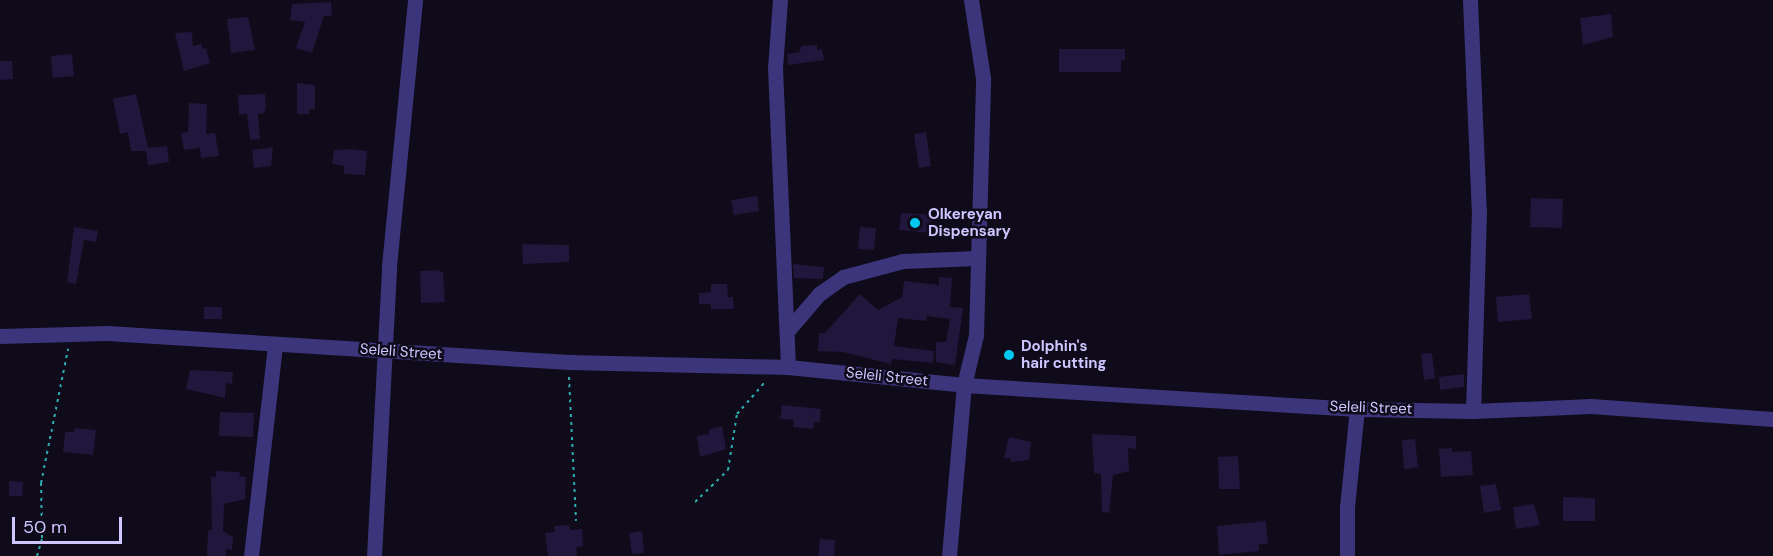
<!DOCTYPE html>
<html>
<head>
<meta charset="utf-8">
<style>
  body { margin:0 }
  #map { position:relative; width:1773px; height:556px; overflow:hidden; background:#0f0b1b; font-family:"DM Sans",sans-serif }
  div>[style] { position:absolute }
  .building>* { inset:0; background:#21173c }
  .path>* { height:2px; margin-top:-1px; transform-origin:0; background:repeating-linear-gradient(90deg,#2bacad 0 3px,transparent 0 7.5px) }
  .street>* { height:15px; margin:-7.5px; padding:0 7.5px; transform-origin:7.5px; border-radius:7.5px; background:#3c357b }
  .dots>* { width:16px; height:16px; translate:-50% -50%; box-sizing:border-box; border:3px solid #0f0b1b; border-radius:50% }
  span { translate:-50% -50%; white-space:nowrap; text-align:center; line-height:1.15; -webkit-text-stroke:5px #0f0b1b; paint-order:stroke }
  .poi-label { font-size:15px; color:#cfc5ff; font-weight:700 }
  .left { translate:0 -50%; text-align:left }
  .street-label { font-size:15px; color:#cfc5ff }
  .scale { position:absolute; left:12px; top:517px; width:110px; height:27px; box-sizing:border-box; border:3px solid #cfc5ff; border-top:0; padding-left:8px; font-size:18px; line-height:21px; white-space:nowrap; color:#cfc5ff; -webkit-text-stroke:4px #0f0b1b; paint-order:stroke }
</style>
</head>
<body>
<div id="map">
  <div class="building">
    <i style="clip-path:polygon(331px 2px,332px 16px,324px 16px,312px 53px,296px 48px,305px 22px,290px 20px,292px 4px)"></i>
    <i style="clip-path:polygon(1611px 14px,1613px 37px,1583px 45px,1580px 18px)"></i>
    <i style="clip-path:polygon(248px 17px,255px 50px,231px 53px,227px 19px)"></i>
    <i style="clip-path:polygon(192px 32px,193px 46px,201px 44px,203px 49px,206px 48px,210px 63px,184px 71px,175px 33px)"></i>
    <i style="clip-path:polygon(817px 45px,817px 50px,822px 49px,824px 60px,788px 65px,787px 54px,800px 52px,801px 46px)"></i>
    <i style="clip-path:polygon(1059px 49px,1125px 49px,1125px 60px,1121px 60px,1121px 72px,1059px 72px)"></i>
    <i style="clip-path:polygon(72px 54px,74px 76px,53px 78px,51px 56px)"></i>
    <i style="clip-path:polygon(0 61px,12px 61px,13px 79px,0 80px)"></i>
    <i style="clip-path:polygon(297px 83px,315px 85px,315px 109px,310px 109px,309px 114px,297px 114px)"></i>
    <i style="clip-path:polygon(136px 94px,148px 148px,167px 146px,169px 162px,148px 165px,146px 151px,131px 151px,128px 132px,120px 134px,113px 99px)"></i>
    <i style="clip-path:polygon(265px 94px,266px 108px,264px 113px,258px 114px,260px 139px,250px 140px,247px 114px,239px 115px,238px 95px)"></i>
    <i style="clip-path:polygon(189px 103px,207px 104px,206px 134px,215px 133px,219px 156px,201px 158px,200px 148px,184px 150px,181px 133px,188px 132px)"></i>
    <i style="clip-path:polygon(926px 132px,931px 166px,919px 168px,914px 134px)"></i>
    <i style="clip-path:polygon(273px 147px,271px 166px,254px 168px,252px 150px)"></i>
    <i style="clip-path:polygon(351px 149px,367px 151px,365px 175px,344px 174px,344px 166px,332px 164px,334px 150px)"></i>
    <i style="clip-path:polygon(757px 196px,759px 211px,734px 215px,731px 200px)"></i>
    <i style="clip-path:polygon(1531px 198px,1563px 199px,1562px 228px,1530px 227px)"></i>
    <i style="clip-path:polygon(901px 213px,931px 215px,930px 233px,899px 230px)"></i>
    <i style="clip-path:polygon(74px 227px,98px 231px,96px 242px,84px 240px,76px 284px,67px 282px)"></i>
    <i style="clip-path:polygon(860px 227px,876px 228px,874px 250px,858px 249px)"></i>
    <i style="clip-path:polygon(522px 244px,569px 245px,569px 262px,523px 264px)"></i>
    <i style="clip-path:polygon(793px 264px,824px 267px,823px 279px,794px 278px)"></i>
    <i style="clip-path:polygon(437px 270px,443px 272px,445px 302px,421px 303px,420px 271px)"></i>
    <i style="clip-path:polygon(939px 277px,952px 278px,950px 307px,963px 308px,955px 365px,936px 362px,936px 342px,946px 342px,950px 319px,927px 316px,926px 321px,898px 318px,894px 346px,934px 351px,933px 363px,892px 359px,891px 364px,843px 352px,818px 351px,819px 333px,825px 333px,860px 294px,878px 310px,902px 297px,904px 281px,939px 285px)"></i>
    <i style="clip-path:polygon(711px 284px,727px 284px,728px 297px,733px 297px,734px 309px,711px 309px,711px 304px,699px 304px,699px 293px,711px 292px)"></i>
    <i style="clip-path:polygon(1529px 294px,1532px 319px,1498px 322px,1496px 297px)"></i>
    <i style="clip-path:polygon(204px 307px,222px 307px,222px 319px,204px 319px)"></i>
    <i style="clip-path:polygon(1432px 353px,1435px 378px,1424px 380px,1421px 354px)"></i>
    <i style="clip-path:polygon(190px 370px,233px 372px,232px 384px,226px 383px,225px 398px,186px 389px)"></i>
    <i style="clip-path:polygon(1464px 374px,1464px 387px,1440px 390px,1439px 377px)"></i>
    <i style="clip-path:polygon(782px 405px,821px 409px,820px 422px,814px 422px,813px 429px,793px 427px,794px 420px,780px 419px)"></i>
    <i style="clip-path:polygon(220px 412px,254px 413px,253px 437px,219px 436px)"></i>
    <i style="clip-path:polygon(722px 426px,726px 449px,700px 457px,697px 436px,709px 434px,709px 429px)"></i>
    <i style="clip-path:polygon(75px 428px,96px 430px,93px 455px,63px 452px,65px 432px,74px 432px)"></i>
    <i style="clip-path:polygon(1092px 434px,1136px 436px,1136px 449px,1128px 448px,1129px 471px,1113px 475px,1109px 513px,1102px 512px,1101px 474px,1094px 473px)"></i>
    <i style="clip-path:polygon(1009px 437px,1031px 442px,1029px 460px,1010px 462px,1011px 458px,1004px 458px)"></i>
    <i style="clip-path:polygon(1415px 439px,1418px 467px,1404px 469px,1402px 440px)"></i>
    <i style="clip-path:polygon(1452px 448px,1452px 452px,1471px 451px,1473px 475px,1441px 477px,1439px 449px)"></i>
    <i style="clip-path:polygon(1238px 456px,1240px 489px,1219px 489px,1218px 457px)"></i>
    <i style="clip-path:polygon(216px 471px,240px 472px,239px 476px,246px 477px,245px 499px,224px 504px,223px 531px,233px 537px,232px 550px,226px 549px,226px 556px,207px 556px,208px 530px,212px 530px,211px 476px,216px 477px)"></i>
    <i style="clip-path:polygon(9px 481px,23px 482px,22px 496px,9px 496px)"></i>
    <i style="clip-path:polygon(1496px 484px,1501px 510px,1484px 513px,1480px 486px)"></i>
    <i style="clip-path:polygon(1563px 497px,1595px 498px,1595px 521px,1563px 521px)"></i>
    <i style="clip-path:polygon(1534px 504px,1540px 525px,1516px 529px,1513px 507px)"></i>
    <i style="clip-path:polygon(1266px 521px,1268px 544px,1259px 544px,1259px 551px,1219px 555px,1217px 526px)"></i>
    <i style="clip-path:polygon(569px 525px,570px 530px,582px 529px,583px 546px,576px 547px,577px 556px,548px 556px,545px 533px,555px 532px,554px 526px)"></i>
    <i style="clip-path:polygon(642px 531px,644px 553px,632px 554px,629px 533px)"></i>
    <i style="clip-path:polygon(820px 539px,835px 540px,834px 556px,818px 556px)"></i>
  </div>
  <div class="path">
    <i style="left:569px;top:377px;width:144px;rotate:87.2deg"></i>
    <i style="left:695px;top:502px;width:46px;rotate:-44.1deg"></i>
    <i style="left:728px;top:470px;width:57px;rotate:-80.9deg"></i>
    <i style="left:737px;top:414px;width:43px;rotate:-48.8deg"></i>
    <i style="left:37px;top:556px;width:19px;rotate:-74deg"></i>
    <i style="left:42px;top:538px;width:55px;rotate:-91deg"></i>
    <i style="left:41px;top:483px;width:137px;rotate:-78.6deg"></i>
  </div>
  <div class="street">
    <i style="left:780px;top:0;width:68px;rotate:94.2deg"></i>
    <i style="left:775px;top:68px;width:299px;rotate:87.5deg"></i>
    <i style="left:1470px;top:0;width:211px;rotate:87.6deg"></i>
    <i style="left:1479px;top:211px;width:200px;rotate:91.7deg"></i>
    <i style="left:789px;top:329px;width:46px;rotate:-49.4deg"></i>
    <i style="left:819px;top:294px;width:29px;rotate:-35deg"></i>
    <i style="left:843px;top:277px;width:62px;rotate:-14.9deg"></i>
    <i style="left:903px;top:261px;width:74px;rotate:-2.3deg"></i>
    <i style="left:0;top:336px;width:107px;rotate:-1.6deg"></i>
    <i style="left:107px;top:333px;width:463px;rotate:3.6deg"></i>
    <i style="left:569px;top:362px;width:219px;rotate:1.3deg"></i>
    <i style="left:788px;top:367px;width:177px;rotate:5.8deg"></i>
    <i style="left:964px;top:385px;width:394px;rotate:3.5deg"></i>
    <i style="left:1357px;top:409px;width:116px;rotate:1deg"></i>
    <i style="left:1473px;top:411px;width:118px;rotate:-2.4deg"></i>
    <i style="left:1591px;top:406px;width:182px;rotate:4.1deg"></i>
    <i style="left:251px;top:556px;width:213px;rotate:-83.5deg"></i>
    <i style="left:374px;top:556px;width:290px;rotate:-87deg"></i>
    <i style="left:389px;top:266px;width:267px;rotate:-84.4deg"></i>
    <i style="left:949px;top:556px;width:172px;rotate:-85deg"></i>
    <i style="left:964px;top:385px;width:51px;rotate:-76.5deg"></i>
    <i style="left:976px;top:335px;width:257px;rotate:-88.4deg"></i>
    <i style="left:983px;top:78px;width:79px;rotate:-98.7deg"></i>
    <i style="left:1347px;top:556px;width:49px;rotate:-90deg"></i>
    <i style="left:1347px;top:507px;width:99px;rotate:-84.2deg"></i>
  </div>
  <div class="dots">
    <i style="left:915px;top:223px;background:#00c9f0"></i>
    <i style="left:1009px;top:355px;background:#00c9f0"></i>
  </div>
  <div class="poi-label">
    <span class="left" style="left:928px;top:223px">Olkereyan<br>Dispensary</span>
    <span class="left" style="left:1021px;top:355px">Dolphin's<br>hair cutting</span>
  </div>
  <div class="street-label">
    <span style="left:401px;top:352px;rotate:4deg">Seleli Street</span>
    <span style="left:887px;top:377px;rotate:6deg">Seleli Street</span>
    <span style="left:1371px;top:408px;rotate:2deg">Seleli Street</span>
  </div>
  <div class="scale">50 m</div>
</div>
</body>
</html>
